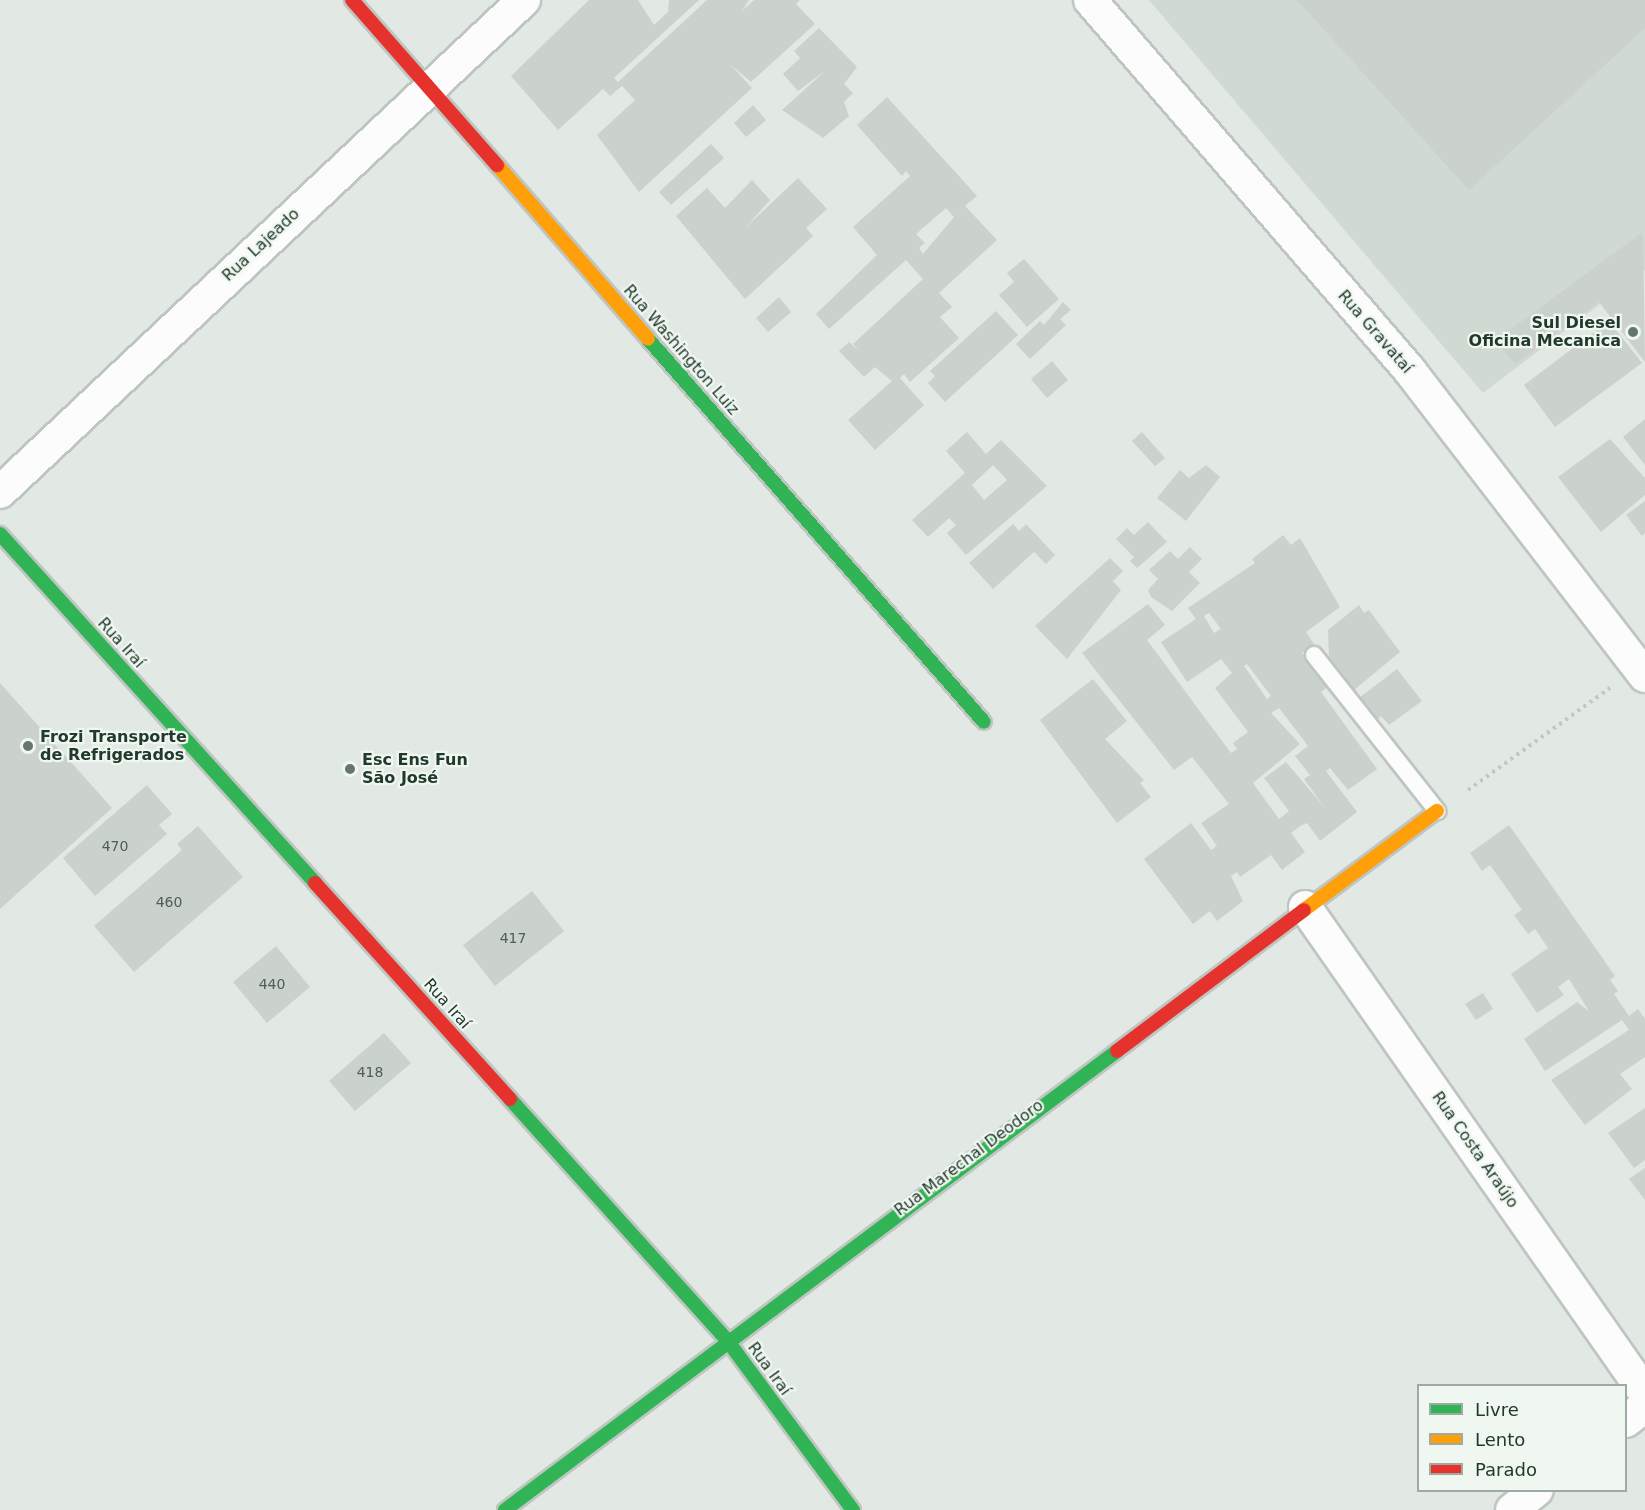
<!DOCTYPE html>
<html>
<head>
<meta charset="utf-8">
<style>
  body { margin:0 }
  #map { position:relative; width:1645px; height:1510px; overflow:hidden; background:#e2e8e3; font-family:"DejaVu Sans",sans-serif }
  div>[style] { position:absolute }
  .built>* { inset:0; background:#d0d9d2 }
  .building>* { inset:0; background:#cbd1cc }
  .path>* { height:4px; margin-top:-2px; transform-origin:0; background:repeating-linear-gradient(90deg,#c0c8c3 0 3px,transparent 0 7.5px) }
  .roads { filter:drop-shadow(2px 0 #bfc5c0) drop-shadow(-2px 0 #bfc5c0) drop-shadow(0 2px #bfc5c0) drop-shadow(0 -2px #bfc5c0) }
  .lane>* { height:16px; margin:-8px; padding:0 8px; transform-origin:8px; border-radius:8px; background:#fbfcfb }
  .street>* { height:32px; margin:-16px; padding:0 16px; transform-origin:16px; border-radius:16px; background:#fbfcfb }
  .fast>* { height:14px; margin:-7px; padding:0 7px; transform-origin:7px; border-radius:7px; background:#30b455 }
  .slow>* { height:14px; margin:-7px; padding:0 7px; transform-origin:7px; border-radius:7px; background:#ff9f0a }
  .jam>* { height:14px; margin:-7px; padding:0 7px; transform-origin:7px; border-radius:7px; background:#e5322d }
  .dots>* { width:16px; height:16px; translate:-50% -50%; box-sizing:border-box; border:3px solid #f0f7f1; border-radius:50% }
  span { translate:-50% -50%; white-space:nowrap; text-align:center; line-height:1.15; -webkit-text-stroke:4.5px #f0f7f1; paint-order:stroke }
  .number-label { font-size:14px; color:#4c6054 }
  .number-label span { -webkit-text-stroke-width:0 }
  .street-label { font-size:16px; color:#213a2b }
  .poi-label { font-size:16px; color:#213a2b; font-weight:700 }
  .right { translate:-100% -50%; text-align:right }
  .left { translate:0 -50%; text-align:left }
  .legend { position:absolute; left:1417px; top:1384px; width:210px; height:108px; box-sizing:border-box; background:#f0f7f1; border:2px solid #9daba2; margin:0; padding:8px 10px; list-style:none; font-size:18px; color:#213a2b }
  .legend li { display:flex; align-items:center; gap:12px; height:30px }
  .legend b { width:30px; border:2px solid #9daba2 }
</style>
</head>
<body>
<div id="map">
  <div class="built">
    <i style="clip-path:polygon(1149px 0,1645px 0,1645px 270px,1483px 393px)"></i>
  </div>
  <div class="building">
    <i style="clip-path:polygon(589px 0,638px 0,654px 25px,668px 12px,669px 0,699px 0,614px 78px,618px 82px,707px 0,749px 0,742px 11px,754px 0,800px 0,796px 4px,815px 24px,751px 82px,730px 64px,752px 88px,639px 192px,597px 135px,635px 100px,622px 86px,610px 96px,603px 89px,558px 130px,511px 76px)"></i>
    <i style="clip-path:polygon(1297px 0,1645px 0,1645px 28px,1469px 190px)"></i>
    <i style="clip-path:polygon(819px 28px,857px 67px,844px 84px,853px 93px,844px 102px,849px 116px,823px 138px,782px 110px,826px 70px,798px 91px,783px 74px,800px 58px,794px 51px)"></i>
    <i style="clip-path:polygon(evenodd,887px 97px,977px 196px,965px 206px,997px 240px,939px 293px,952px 307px,940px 317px,959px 338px,910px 382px,904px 374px,900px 378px,924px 405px,875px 450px,848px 420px,892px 381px,875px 367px,864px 377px,839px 351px,849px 342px,860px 352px,853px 344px,923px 279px,906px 260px,829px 329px,816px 314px,877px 255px,853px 227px,910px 176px,906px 171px,902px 176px,857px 125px,887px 97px,946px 208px,954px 217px,923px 254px,919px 248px,925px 243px,916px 234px,946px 208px)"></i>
    <i style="clip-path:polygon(753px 105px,766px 120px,746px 137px,734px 123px)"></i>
    <i style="clip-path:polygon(711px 144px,724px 158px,671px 205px,659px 192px)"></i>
    <i style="clip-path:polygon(798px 178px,827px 209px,806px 228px,813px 236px,745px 299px,676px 216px,707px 188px,725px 208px,752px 180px,770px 200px,745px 228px)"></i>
    <i style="clip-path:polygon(1643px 232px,1645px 362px,1599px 302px,1515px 364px,1496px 340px)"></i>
    <i style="clip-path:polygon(1024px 259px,1059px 299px,1027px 327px,999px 295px,1014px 282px,1007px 273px)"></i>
    <i style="clip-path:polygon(779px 297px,791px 312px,768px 332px,756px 318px)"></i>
    <i style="clip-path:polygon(1063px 302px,1071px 310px,1060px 319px,1066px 325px,1030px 359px,1016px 344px,1040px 321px,1044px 325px)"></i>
    <i style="clip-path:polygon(996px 311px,1018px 335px,945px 402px,928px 383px,935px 376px,930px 371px)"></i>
    <i style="clip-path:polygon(1609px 321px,1642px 363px,1555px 427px,1524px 385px)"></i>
    <i style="clip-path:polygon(1052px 361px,1068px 380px,1047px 398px,1031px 379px)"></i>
    <i style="clip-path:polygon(1645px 419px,1645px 465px,1623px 437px)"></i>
    <i style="clip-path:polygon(evenodd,967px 432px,986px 454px,1001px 440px,1047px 486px,966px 555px,947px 533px,956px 525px,949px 518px,928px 537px,912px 520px,965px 473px,946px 451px,967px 432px,993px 465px,1007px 480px,984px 500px,972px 485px,993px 465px)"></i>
    <i style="clip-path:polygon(1142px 432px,1165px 458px,1155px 466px,1132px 441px)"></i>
    <i style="clip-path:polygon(1610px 439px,1645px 478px,1645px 495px,1601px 532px,1558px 477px)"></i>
    <i style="clip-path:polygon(1206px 465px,1220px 477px,1186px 521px,1157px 498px,1180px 470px,1189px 478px)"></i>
    <i style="clip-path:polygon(1645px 501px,1645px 533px,1642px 536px,1626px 515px)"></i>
    <i style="clip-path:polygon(1148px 522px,1167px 542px,1137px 568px,1130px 561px,1134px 557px,1116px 539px,1127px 528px,1134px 535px)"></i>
    <i style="clip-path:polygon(1013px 524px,1019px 531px,1026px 524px,1055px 555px,1046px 564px,1034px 552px,993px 589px,969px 563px)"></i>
    <i style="clip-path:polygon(evenodd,1283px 535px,1291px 545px,1300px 538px,1340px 607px,1306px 632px,1314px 644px,1302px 653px,1328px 687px,1321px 692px,1377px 769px,1348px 790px,1330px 768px,1326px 771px,1357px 812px,1320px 841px,1307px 823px,1300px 826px,1291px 833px,1305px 852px,1282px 870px,1271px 855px,1240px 877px,1237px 872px,1231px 876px,1243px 901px,1217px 921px,1210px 911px,1193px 924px,1144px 859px,1191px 823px,1211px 850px,1217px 846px,1201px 823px,1229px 804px,1192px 757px,1174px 770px,1082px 653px,1148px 604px,1165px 625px,1147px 640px,1231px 753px,1237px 749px,1233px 743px,1248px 732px,1215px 688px,1232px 673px,1221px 659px,1187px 682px,1161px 642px,1196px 619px,1188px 608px,1255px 563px,1252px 559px,1283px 535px,1209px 613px,1221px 629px,1214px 633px,1204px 616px,1209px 613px,1283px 535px,1247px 664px,1271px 696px,1267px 699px,1244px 666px,1247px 664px,1283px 535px,1279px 708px,1308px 746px,1295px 756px,1310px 775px,1304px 779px,1325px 808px,1286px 762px,1264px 778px,1289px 811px,1279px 819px,1253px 783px,1300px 744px,1271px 713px,1279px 708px)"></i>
    <i style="clip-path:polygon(1190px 547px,1202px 559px,1189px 572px,1200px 583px,1172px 611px,1151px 597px,1148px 590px,1158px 579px,1149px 570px,1170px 551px,1178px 559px)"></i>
    <i style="clip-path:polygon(1110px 558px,1123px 571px,1113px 581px,1121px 590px,1067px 659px,1035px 626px)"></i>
    <i style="clip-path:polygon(1359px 605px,1364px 613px,1369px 610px,1400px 652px,1354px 690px,1329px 657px,1328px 630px)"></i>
    <i style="clip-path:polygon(1397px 669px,1422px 701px,1389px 725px,1381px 716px,1376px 721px,1359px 698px)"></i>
    <i style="clip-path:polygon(1093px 679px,1127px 721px,1105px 739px,1144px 780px,1140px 783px,1151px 797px,1117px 823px,1040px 720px)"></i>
    <i style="clip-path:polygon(0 683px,112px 808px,0 909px)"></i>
    <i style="clip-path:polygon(147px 785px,172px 814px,159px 825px,167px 834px,95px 896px,63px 858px)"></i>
    <i style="clip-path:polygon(1509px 825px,1615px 976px,1610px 980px,1618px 991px,1614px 994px,1629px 1016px,1638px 1009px,1645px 1019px,1645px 1057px,1620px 1074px,1632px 1089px,1585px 1125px,1551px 1080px,1629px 1030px,1622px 1020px,1545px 1071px,1524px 1039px,1577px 1002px,1589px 1011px,1569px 979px,1558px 987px,1564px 995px,1537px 1013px,1511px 974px,1548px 948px,1535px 929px,1528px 934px,1514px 915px,1522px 910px,1490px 865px,1482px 871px,1470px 853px)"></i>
    <i style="clip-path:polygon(198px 826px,243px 877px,134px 972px,94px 926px,182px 850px,177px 844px)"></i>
    <i style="clip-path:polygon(532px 891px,564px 931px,495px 986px,463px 945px)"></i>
    <i style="clip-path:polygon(276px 946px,310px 987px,267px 1023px,233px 982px)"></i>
    <i style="clip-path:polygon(1483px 993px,1493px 1009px,1476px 1020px,1465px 1004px)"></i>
    <i style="clip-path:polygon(384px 1033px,411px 1063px,355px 1111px,329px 1081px)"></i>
    <i style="clip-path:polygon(1645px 1108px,1645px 1160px,1634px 1168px,1608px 1133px)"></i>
    <i style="clip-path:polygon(1645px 1168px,1645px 1200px,1629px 1179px)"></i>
  </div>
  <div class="path">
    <i style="left:1468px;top:790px;width:175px;rotate:-35.7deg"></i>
  </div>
  <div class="roads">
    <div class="lane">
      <i style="left:1314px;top:655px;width:199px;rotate:51.7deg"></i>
    </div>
    <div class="street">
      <i style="left:1090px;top:0;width:490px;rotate:49.2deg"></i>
      <i style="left:1410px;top:371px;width:385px;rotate:52.4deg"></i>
      <i style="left:0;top:492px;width:719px;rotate:-43.2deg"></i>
      <i style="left:1305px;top:907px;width:593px;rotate:55.02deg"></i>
      <i style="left:1626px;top:1421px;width:24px;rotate:-38deg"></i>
      <i style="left:1512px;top:1510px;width:32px;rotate:-39deg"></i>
    </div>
    <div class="fast">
      <i style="left:648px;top:339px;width:509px;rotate:48.74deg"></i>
      <i style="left:0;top:534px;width:470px;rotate:47.9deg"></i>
      <i style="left:510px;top:1099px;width:324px;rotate:48deg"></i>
      <i style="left:727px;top:1340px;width:212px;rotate:53.5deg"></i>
      <i style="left:505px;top:1510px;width:765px;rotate:-36.87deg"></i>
    </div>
    <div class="slow">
      <i style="left:497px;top:165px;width:230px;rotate:49deg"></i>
      <i style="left:1304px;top:910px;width:166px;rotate:-36.7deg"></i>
    </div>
    <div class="jam">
      <i style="left:352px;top:0;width:220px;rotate:48.7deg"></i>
      <i style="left:315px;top:883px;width:291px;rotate:47.9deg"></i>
      <i style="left:1117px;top:1051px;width:234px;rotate:-37deg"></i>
    </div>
  </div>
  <div class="dots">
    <i style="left:1633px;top:332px;background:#65776b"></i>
    <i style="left:28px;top:746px;background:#65776b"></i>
    <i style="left:350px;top:769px;background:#65776b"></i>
  </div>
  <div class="number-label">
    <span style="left:115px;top:846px">470</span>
    <span style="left:169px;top:902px">460</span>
    <span style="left:513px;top:938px">417</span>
    <span style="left:272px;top:984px">440</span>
    <span style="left:370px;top:1072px">418</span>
  </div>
  <div class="street-label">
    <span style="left:261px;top:245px;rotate:-43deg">Rua Lajeado</span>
    <span style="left:1375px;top:332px;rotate:49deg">Rua Gravataí</span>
    <span style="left:681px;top:350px;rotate:49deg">Rua Washington Luiz</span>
    <span style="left:121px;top:643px;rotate:48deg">Rua Iraí</span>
    <span style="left:447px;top:1004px;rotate:48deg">Rua Iraí</span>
    <span style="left:1475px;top:1150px;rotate:55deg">Rua Costa Araújo</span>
    <span style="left:969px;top:1158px;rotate:-37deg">Rua Marechal Deodoro</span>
    <span style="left:769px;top:1369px;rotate:54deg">Rua Iraí</span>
  </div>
  <div class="poi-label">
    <span class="right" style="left:1621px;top:332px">Sul Diesel<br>Oficina Mecanica</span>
    <span class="left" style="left:40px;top:746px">Frozi Transporte<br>de Refrigerados</span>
    <span class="left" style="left:362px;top:769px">Esc Ens Fun<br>São José</span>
  </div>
  <ul class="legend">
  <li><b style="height:8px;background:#30b455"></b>Livre</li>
  <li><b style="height:8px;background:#ff9f0a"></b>Lento</li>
  <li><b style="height:8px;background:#e5322d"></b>Parado</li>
  </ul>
</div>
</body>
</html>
